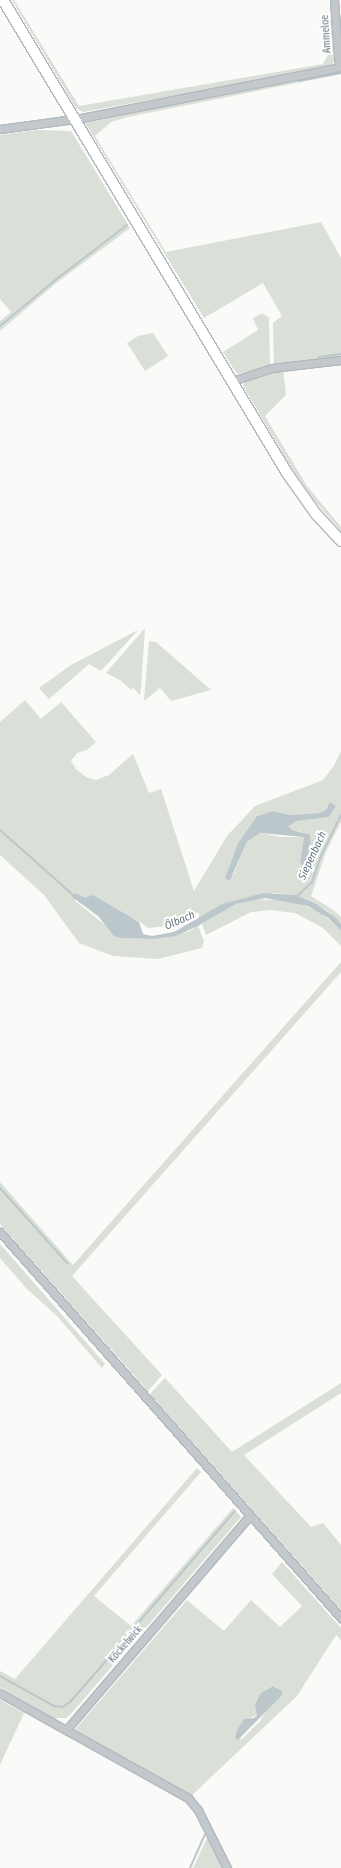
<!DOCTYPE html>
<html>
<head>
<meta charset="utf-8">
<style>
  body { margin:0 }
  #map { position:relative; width:341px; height:1868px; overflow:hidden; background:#fafaf8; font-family:"Fira Sans Condensed",sans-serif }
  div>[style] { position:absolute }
  .green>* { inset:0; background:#dadfd7 }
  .water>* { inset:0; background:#bbc7cb }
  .stream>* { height:2px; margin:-1px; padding:0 1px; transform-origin:1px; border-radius:1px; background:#bbc7cb }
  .roads { filter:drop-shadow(1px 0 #b3babf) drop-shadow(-1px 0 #b3babf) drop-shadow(0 1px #b3babf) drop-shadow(0 -1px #b3babf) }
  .minor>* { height:7px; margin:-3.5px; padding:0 3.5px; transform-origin:3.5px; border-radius:3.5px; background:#c3c8cc }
  .secondary>* { height:10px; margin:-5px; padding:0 5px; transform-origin:5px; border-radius:5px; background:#fff }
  span { translate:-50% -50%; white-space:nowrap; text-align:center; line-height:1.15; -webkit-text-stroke:4px #fff; paint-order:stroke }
  .street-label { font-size:10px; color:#657683 }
  .water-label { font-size:11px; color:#60757c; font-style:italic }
</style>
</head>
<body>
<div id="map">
  <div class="green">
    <i style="clip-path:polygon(12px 0,14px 0,79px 106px,323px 64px,330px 51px,329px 20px,333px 20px,337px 56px,332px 65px,327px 68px,83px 112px,76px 108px)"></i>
    <i style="clip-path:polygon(341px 69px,341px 74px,128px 117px,111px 122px,95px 136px,166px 252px,321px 222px,341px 258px,341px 358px,274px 365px,273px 323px,282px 316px,263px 283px,204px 318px,85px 123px)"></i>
    <i style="clip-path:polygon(37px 130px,71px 131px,130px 228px,55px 284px,0 331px,0 321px,11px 312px,0 299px,0 135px)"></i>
    <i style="clip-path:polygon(262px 313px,269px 318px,270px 366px,237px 374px,223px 352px,258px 330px,253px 318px)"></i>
    <i style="clip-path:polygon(153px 333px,168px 356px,145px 371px,127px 343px,138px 336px)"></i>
    <i style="clip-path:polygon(283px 368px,286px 395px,265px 416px,307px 486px,341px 527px,341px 531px,315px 501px,293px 470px,243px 386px,245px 380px)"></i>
    <i style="clip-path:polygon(145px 628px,141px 688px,140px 695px,133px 688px,131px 690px,120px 680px,106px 673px)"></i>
    <i style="clip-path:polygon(138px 630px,101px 671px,89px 664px,49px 699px,39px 688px,71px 665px)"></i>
    <i style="clip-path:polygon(149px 641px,156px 642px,211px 690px,171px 701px,160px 688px,144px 701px)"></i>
    <i style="clip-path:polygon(evenodd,25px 700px,41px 719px,61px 702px,96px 742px,87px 750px,77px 753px,71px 761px,76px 769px,86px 777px,96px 780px,109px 775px,133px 754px,149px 793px,161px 789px,194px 891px,227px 836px,255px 806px,323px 780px,334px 766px,341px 751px,341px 822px,326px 852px,311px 896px,336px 912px,341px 917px,341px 924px,326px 910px,296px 895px,274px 893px,223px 904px,200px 918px,198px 912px,176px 925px,148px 928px,139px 921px,82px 897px,74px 900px,121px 938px,152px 939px,188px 932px,198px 926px,204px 941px,202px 948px,158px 959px,113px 956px,79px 943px,44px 895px,0 855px,0 722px,25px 700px,327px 804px,329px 817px,297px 821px,287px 826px,292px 830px,302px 832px,311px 847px,308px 863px,303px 866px,300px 862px,304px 837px,281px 837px,260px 833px,247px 842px,234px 873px,229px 881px,225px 878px,238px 843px,257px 816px,273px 811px,291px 815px,319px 813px,326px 810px,327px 804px)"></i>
    <i style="clip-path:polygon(256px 899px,292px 901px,319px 911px,341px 931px,341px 946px,323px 928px,295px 913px,270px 910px,251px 912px,206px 935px,202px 924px,236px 904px)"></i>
    <i style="clip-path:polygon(341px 962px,341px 972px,72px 1276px,162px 1375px,148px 1391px,0 1224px,0 1182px,73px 1265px)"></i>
    <i style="clip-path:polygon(0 1244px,105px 1364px,102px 1368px,57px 1316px,27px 1289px,0 1258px)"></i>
    <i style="clip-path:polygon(165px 1378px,232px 1452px,341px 1383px,341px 1393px,244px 1455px,311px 1527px,323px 1523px,341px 1545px,341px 1610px,150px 1394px)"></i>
    <i style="clip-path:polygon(197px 1468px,201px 1472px,94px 1596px,131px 1626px,233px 1508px,241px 1517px,138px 1637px,128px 1630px,125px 1633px,134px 1641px,70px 1715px,66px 1718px,54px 1718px,0 1687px,0 1671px,15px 1679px)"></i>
    <i style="clip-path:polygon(evenodd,282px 1562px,341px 1628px,341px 1640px,336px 1635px,297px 1696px,190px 1797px,73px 1732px,187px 1600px,224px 1631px,251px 1600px,280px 1627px,302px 1606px,272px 1574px,282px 1562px,273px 1686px,277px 1687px,261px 1720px,241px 1740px,238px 1728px,243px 1721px,257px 1715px,256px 1706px,261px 1693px,273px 1686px)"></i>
    <i style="clip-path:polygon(0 1700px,24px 1713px,0 1765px)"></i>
    <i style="clip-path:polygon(208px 1836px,224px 1868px,193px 1868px)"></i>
  </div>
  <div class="water">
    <i style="clip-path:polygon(330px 802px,336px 806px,329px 817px,297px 821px,288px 826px,292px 830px,310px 835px,311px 847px,307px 865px,302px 865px,300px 862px,304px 837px,260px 833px,247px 842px,231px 878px,229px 881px,225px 878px,238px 843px,257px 816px,273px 811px,291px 815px,319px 813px,326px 810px)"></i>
    <i style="clip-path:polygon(76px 893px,85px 898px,93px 895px,139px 922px,143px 934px,152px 936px,174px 932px,222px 904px,263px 893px,296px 895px,316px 904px,336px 918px,341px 924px,341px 931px,328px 918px,308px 906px,265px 898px,236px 904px,198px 926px,176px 936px,152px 939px,121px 938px,114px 936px,98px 916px,72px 897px)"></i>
    <i style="clip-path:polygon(273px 1686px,282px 1691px,282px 1695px,238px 1740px,235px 1737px,238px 1728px,244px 1719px,254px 1718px,257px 1715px,255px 1705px,261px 1693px)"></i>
  </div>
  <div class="stream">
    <i style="left:299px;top:81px;width:43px;rotate:-10.8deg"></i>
    <i style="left:0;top:326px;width:70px;rotate:-39.8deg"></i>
    <i style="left:54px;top:281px;width:92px;rotate:-37.5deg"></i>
    <i style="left:319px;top:357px;width:22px;rotate:-8deg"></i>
    <i style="left:0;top:830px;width:99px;rotate:41.7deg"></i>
    <i style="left:296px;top:897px;width:22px;rotate:-43deg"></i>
    <i style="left:312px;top:882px;width:28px;rotate:-71deg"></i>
    <i style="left:321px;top:856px;width:46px;rotate:-64deg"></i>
    <i style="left:0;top:1188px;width:101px;rotate:48.2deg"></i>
    <i style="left:133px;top:1629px;width:156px;rotate:-49.2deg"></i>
    <i style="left:0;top:1676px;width:62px;rotate:29.1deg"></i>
    <i style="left:54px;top:1706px;width:9px;rotate:6deg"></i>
    <i style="left:63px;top:1707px;width:10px;rotate:-37deg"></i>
    <i style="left:71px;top:1701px;width:84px;rotate:-48.9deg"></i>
    <i style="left:190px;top:1868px;width:36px;rotate:-66deg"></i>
  </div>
  <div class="roads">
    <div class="minor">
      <i style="left:334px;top:0;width:67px;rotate:85.7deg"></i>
      <i style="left:0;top:129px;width:82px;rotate:-7.7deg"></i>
      <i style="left:81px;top:118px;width:265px;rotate:-11.1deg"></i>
      <i style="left:232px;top:381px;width:42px;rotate:-18deg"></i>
      <i style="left:272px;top:368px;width:69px;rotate:-6.6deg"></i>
      <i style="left:0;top:1232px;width:515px;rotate:48.54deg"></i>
      <i style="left:0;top:1693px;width:76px;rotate:29.3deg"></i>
      <i style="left:66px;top:1730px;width:283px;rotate:-49.4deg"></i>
      <i style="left:66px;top:1730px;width:140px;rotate:29.1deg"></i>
      <i style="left:188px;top:1798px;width:16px;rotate:50deg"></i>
      <i style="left:198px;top:1810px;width:65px;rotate:63.4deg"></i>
    </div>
    <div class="secondary">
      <i style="left:3px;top:0;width:552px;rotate:59.02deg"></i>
      <i style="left:287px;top:473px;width:50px;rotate:54.7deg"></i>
      <i style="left:316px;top:514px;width:37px;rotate:47deg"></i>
    </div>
  </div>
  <div class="street-label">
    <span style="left:327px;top:34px;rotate:-94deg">Ammeloe</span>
    <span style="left:126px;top:1645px;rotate:-49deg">Köckelwick</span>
  </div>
  <div class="water-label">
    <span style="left:313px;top:856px;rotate:-65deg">Siepenbach</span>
    <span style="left:180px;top:921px;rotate:-23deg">Ölbach</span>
  </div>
</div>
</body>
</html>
